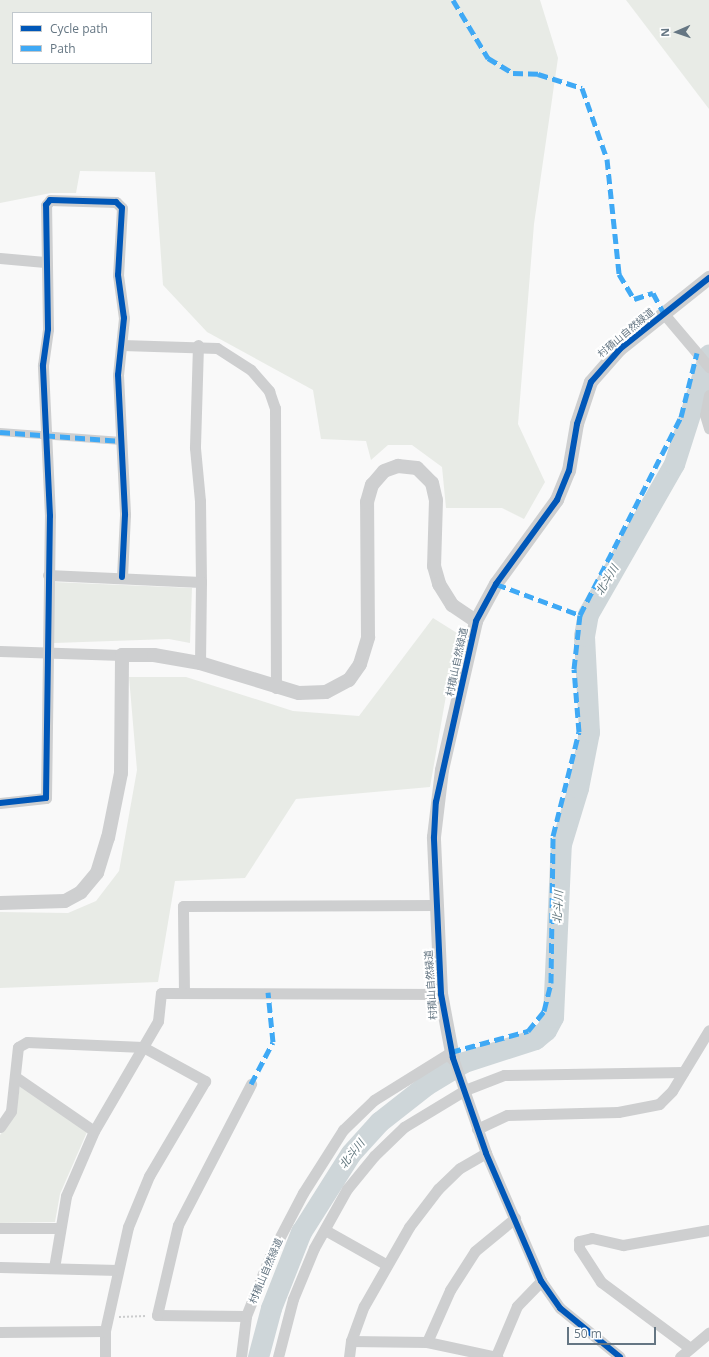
<!DOCTYPE html>
<html>
<head>
<meta charset="utf-8">
<style>
  body { margin:0 }
  #map { position:relative; width:709px; height:1357px; overflow:hidden; background:#f9f9f9; font-family:"Open Sans","Noto Sans JP",sans-serif }
  div>[style] { position:absolute }
  .green>* { inset:0; background:#e8ebe6 }
  .river>* { height:21px; margin:-10.5px; padding:0 10.5px; transform-origin:10.5px; border-radius:10.5px; background:#ced6d9 }
  .path>* { height:2px; margin-top:-1px; transform-origin:0; background:repeating-linear-gradient(90deg,#cbcccd 0 2px,transparent 0 4px) }
  .pedestrian>* { height:8px; margin:-4px; padding:0 4px; transform-origin:4px; border-radius:4px; background:#cecfd0 }
  .minor>* { height:11px; margin:-5.5px; padding:0 5.5px; transform-origin:5.5px; border-radius:5.5px; background:#cecfd0 }
  .tertiary>* { height:14px; margin:-7px; padding:0 7px; transform-origin:7px; border-radius:7px; background:#cecfd0 }
  .quiet>* { height:5px; margin-top:-2.5px; transform-origin:0; background:repeating-linear-gradient(90deg,#3fa9f5 0 10px,transparent 0 15px) }
  .cycleway>* { height:6px; margin:-3px; padding:0 3px; transform-origin:3px; border-radius:3px; background:#0057b8 }
  span { translate:-50% -50%; white-space:nowrap; text-align:center; line-height:1.15; -webkit-text-stroke:4px #fff; paint-order:stroke }
  .street-label { font-size:10px; color:#657683 }
  .water-label { font-size:11px; color:#60757c; font-style:italic }
  .legend { position:absolute; left:12px; top:12px; width:140px; height:52px; box-sizing:border-box; background:#fff; border:1px solid #c1c8cd; margin:0; padding:5px 7px; list-style:none; font-size:12px; color:#657683 }
  .legend li { display:flex; align-items:center; gap:8px; height:20px }
  .legend b { width:20px; border:1px solid #c1c8cd }
  .north { position:absolute; left:657px; top:12px; width:40px; height:40px; -webkit-text-stroke:3px #fff; paint-order:stroke; rotate:268deg; font-size:11px; font-weight:700; line-height:16px; text-align:center; color:#657683 }
  .north::after { content:''; display:block; margin:auto; width:14px; height:18px; background:#657683; clip-path:polygon(50% 0,100% 100%,50% 72%,0 100%) }
  .scale { position:absolute; left:567px; top:1327px; width:89px; height:18px; box-sizing:border-box; border:2px solid #657683; border-top:0; padding-left:5px; font-size:12px; line-height:14px; white-space:nowrap; color:#657683; -webkit-text-stroke:3px #fff; paint-order:stroke }
</style>
</head>
<body>
<div id="map">
  <div class="green">
    <i style="clip-path:polygon(evenodd,0 0,540px 0,558px 58px,534px 224px,518px 424px,545px 482px,524px 519px,502px 508px,446px 508px,442px 467px,412px 445px,388px 445px,371px 460px,366px 441px,321px 439px,313px 390px,207px 332px,163px 285px,155px 172px,80px 171px,76px 193px,51px 193px,0 203px,0 0,13px 13px,151px 13px,151px 63px,13px 63px,13px 13px)"></i>
    <i style="clip-path:polygon(626px 0,709px 0,709px 109px)"></i>
    <i style="clip-path:polygon(53px 582px,192px 588px,190px 643px,169px 639px,54px 643px)"></i>
    <i style="clip-path:polygon(433px 618px,457px 633px,430px 787px,296px 799px,245px 878px,175px 881px,158px 982px,0 988px,0 912px,68px 913px,96px 901px,119px 871px,137px 770px,129px 677px,186px 677px,293px 711px,359px 716px)"></i>
    <i style="clip-path:polygon(20px 1086px,87px 1132px,60px 1194px,55px 1222px,0 1223px,0 1135px,15px 1115px)"></i>
  </div>
  <div class="river">
    <i style="left:258px;top:1357px;width:51px;rotate:-75.1deg"></i>
    <i style="left:271px;top:1308px;width:82px;rotate:-68.5deg"></i>
    <i style="left:301px;top:1232px;width:93px;rotate:-57.7deg"></i>
    <i style="left:351px;top:1153px;width:42px;rotate:-47.9deg"></i>
    <i style="left:379px;top:1122px;width:60px;rotate:-38.2deg"></i>
    <i style="left:426px;top:1085px;width:44px;rotate:-31.2deg"></i>
    <i style="left:464px;top:1062px;width:75px;rotate:-17.9deg"></i>
    <i style="left:535px;top:1039px;width:14px;rotate:-39deg"></i>
    <i style="left:546px;top:1030px;width:15px;rotate:-62deg"></i>
    <i style="left:553px;top:1017px;width:173px;rotate:-87.4deg"></i>
    <i style="left:561px;top:844px;width:59px;rotate:-73.1deg"></i>
    <i style="left:578px;top:788px;width:57px;rotate:-78.9deg"></i>
    <i style="left:589px;top:732px;width:96px;rotate:-93deg"></i>
    <i style="left:584px;top:636px;width:22px;rotate:-80deg"></i>
    <i style="left:588px;top:614px;width:173px;rotate:-60.2deg"></i>
    <i style="left:674px;top:464px;width:115px;rotate:-72.3deg"></i>
  </div>
  <div class="path">
    <i style="left:119px;top:1317px;width:27px;rotate:-2deg"></i>
  </div>
  <div class="pedestrian">
    <i style="left:0;top:432px;width:122px;rotate:4.2deg"></i>
  </div>
  <div class="minor">
    <i style="left:0;top:258px;width:45px;rotate:5.1deg"></i>
    <i style="left:664px;top:314px;width:70px;rotate:49.7deg"></i>
    <i style="left:122px;top:345px;width:95px;rotate:1.8deg"></i>
    <i style="left:217px;top:348px;width:40px;rotate:32.9deg"></i>
    <i style="left:251px;top:370px;width:28px;rotate:49deg"></i>
    <i style="left:269px;top:391px;width:18px;rotate:71deg"></i>
    <i style="left:275px;top:408px;width:280px;rotate:89.8deg"></i>
    <i style="left:198px;top:345px;width:103px;rotate:91.7deg"></i>
    <i style="left:195px;top:448px;width:53px;rotate:84.6deg"></i>
    <i style="left:200px;top:501px;width:81px;rotate:89.3deg"></i>
    <i style="left:709px;top:395px;width:20px;rotate:101deg"></i>
    <i style="left:705px;top:415px;width:14px;rotate:73deg"></i>
    <i style="left:48px;top:575px;width:153px;rotate:2.6deg"></i>
    <i style="left:201px;top:582px;width:81px;rotate:90.7deg"></i>
    <i style="left:0;top:651px;width:122px;rotate:1.9deg"></i>
    <i style="left:0;top:803px;width:46px;rotate:-6.2deg"></i>
    <i style="left:46px;top:798px;width:282px;rotate:-89.2deg"></i>
    <i style="left:50px;top:516px;width:151px;rotate:-92.7deg"></i>
    <i style="left:43px;top:365px;width:36px;rotate:-82deg"></i>
    <i style="left:48px;top:329px;width:124px;rotate:-90.9deg"></i>
    <i style="left:46px;top:205px;width:6px;rotate:-51deg"></i>
    <i style="left:50px;top:200px;width:66px;rotate:1.7deg"></i>
    <i style="left:116px;top:202px;width:8px;rotate:45deg"></i>
    <i style="left:122px;top:208px;width:67px;rotate:93.4deg"></i>
    <i style="left:118px;top:275px;width:43px;rotate:82.1deg"></i>
    <i style="left:124px;top:318px;width:57px;rotate:96deg"></i>
    <i style="left:118px;top:375px;width:140px;rotate:87.1deg"></i>
    <i style="left:125px;top:515px;width:62px;rotate:92.8deg"></i>
    <i style="left:184px;top:993px;width:87px;rotate:-90.7deg"></i>
    <i style="left:183px;top:906px;width:253px;rotate:-0.2deg"></i>
    <i style="left:453px;top:1058px;width:101px;rotate:70.8deg"></i>
    <i style="left:486px;top:1153px;width:139px;rotate:66.7deg"></i>
    <i style="left:541px;top:1281px;width:33px;rotate:55deg"></i>
    <i style="left:560px;top:1308px;width:77px;rotate:39.2deg"></i>
    <i style="left:17px;top:1078px;width:93px;rotate:34.5deg"></i>
    <i style="left:0;top:1127px;width:19px;rotate:-55deg"></i>
    <i style="left:11px;top:1111px;width:64px;rotate:-83.8deg"></i>
    <i style="left:18px;top:1047px;width:10px;rotate:-29deg"></i>
    <i style="left:27px;top:1042px;width:116px;rotate:2.5deg"></i>
    <i style="left:143px;top:1047px;width:71px;rotate:28.7deg"></i>
    <i style="left:205px;top:1081px;width:110px;rotate:120.5deg"></i>
    <i style="left:149px;top:1176px;width:55px;rotate:112.4deg"></i>
    <i style="left:128px;top:1227px;width:107px;rotate:102.5deg"></i>
    <i style="left:105px;top:1331px;width:26px;rotate:90deg"></i>
    <i style="left:477px;top:1129px;width:33px;rotate:-25deg"></i>
    <i style="left:507px;top:1115px;width:111px;rotate:-1.5deg"></i>
    <i style="left:618px;top:1112px;width:42px;rotate:-11deg"></i>
    <i style="left:659px;top:1104px;width:18px;rotate:-45deg"></i>
    <i style="left:672px;top:1091px;width:71px;rotate:-58.8deg"></i>
    <i style="left:0;top:1228px;width:59px"></i>
    <i style="left:325px;top:1230px;width:71px;rotate:29.4deg"></i>
    <i style="left:0;top:1267px;width:118px;rotate:1.5deg"></i>
    <i style="left:54px;top:1268px;width:73px;rotate:-80.5deg"></i>
    <i style="left:66px;top:1196px;width:71px;rotate:-66.7deg"></i>
    <i style="left:94px;top:1131px;width:127px;rotate:-59.8deg"></i>
    <i style="left:158px;top:1021px;width:28px;rotate:-84deg"></i>
    <i style="left:161px;top:993px;width:280px;rotate:0.2deg"></i>
    <i style="left:246px;top:1316px;width:89px;rotate:-179.4deg"></i>
    <i style="left:157px;top:1315px;width:92px;rotate:-76.9deg"></i>
    <i style="left:178px;top:1225px;width:159px;rotate:-62.6deg"></i>
    <i style="left:0;top:1332px;width:105px;rotate:-0.5deg"></i>
    <i style="left:351px;top:1341px;width:76px;rotate:0.8deg"></i>
    <i style="left:427px;top:1342px;width:72px;rotate:12.1deg"></i>
    <i style="left:427px;top:1342px;width:57px;rotate:-66.1deg"></i>
    <i style="left:450px;top:1290px;width:46px;rotate:-57.3deg"></i>
    <i style="left:475px;top:1251px;width:52px;rotate:-39.5deg"></i>
    <i style="left:690px;top:1348px;width:111px;rotate:-143.4deg"></i>
    <i style="left:601px;top:1282px;width:40px;rotate:-122.9deg"></i>
    <i style="left:579px;top:1248px;width:7px;rotate:-90deg"></i>
    <i style="left:579px;top:1241px;width:13px;rotate:-13deg"></i>
    <i style="left:592px;top:1238px;width:32px;rotate:13deg"></i>
    <i style="left:623px;top:1245px;width:87px;rotate:-9.9deg"></i>
    <i style="left:496px;top:1356px;width:54px;rotate:-67.2deg"></i>
    <i style="left:517px;top:1306px;width:35px;rotate:-46deg"></i>
    <i style="left:241px;top:1357px;width:41px;rotate:-83deg"></i>
    <i style="left:246px;top:1316px;width:65px;rotate:-68.2deg"></i>
    <i style="left:270px;top:1256px;width:71px;rotate:-62.4deg"></i>
    <i style="left:303px;top:1193px;width:75px;rotate:-57.6deg"></i>
    <i style="left:343px;top:1130px;width:43px;rotate:-44.1deg"></i>
    <i style="left:374px;top:1100px;width:91px;rotate:-31.9deg"></i>
    <i style="left:278px;top:1357px;width:60px;rotate:-75.5deg"></i>
    <i style="left:293px;top:1299px;width:55px;rotate:-67.6deg"></i>
    <i style="left:314px;top:1248px;width:68px;rotate:-60.8deg"></i>
    <i style="left:347px;top:1189px;width:43px;rotate:-50.7deg"></i>
    <i style="left:374px;top:1156px;width:42px;rotate:-44deg"></i>
    <i style="left:404px;top:1127px;width:71px;rotate:-31.2deg"></i>
    <i style="left:465px;top:1090px;width:42px;rotate:-21deg"></i>
    <i style="left:504px;top:1075px;width:179px;rotate:-1deg"></i>
    <i style="left:349px;top:1357px;width:16px;rotate:-83deg"></i>
    <i style="left:351px;top:1341px;width:37px;rotate:-70deg"></i>
    <i style="left:364px;top:1306px;width:91px;rotate:-60.3deg"></i>
    <i style="left:409px;top:1227px;width:48px;rotate:-52.7deg"></i>
    <i style="left:438px;top:1189px;width:30px;rotate:-44deg"></i>
    <i style="left:460px;top:1168px;width:30px;rotate:-30deg"></i>
    <i style="left:680px;top:1357px;width:38px;rotate:-40deg"></i>
  </div>
  <div class="tertiary">
    <i style="left:0;top:903px;width:65px;rotate:-1.8deg"></i>
    <i style="left:65px;top:901px;width:18px;rotate:-29deg"></i>
    <i style="left:81px;top:892px;width:25px;rotate:-50deg"></i>
    <i style="left:97px;top:873px;width:37px;rotate:-73deg"></i>
    <i style="left:108px;top:838px;width:66px;rotate:-78.7deg"></i>
    <i style="left:121px;top:773px;width:118px;rotate:-89.5deg"></i>
    <i style="left:122px;top:655px;width:32px"></i>
    <i style="left:154px;top:655px;width:47px;rotate:9.9deg"></i>
    <i style="left:200px;top:663px;width:103px;rotate:16.9deg"></i>
    <i style="left:299px;top:693px;width:27px;rotate:-2deg"></i>
    <i style="left:326px;top:692px;width:26px;rotate:-28deg"></i>
    <i style="left:349px;top:680px;width:19px;rotate:-55deg"></i>
    <i style="left:360px;top:664px;width:28px;rotate:-73deg"></i>
    <i style="left:368px;top:637px;width:135px;rotate:-90.4deg"></i>
    <i style="left:367px;top:502px;width:18px;rotate:-74deg"></i>
    <i style="left:372px;top:485px;width:18px;rotate:-49deg"></i>
    <i style="left:384px;top:471px;width:15px;rotate:-20deg"></i>
    <i style="left:398px;top:466px;width:19px;rotate:6deg"></i>
    <i style="left:417px;top:468px;width:21px;rotate:45deg"></i>
    <i style="left:432px;top:483px;width:17px;rotate:77deg"></i>
    <i style="left:436px;top:500px;width:66px;rotate:91.7deg"></i>
    <i style="left:434px;top:566px;width:19px;rotate:74deg"></i>
    <i style="left:439px;top:584px;width:25px;rotate:58deg"></i>
    <i style="left:452px;top:605px;width:29px;rotate:34deg"></i>
    <i style="left:453px;top:1058px;width:65px;rotate:-100.6deg"></i>
    <i style="left:441px;top:994px;width:157px;rotate:-92.6deg"></i>
    <i style="left:434px;top:837px;width:67px;rotate:-83.2deg"></i>
    <i style="left:442px;top:770px;width:153px;rotate:-77.1deg"></i>
    <i style="left:476px;top:621px;width:42px;rotate:-61.6deg"></i>
    <i style="left:496px;top:584px;width:104px;rotate:-54deg"></i>
    <i style="left:557px;top:500px;width:31px;rotate:-68deg"></i>
    <i style="left:569px;top:471px;width:48px;rotate:-80.3deg"></i>
    <i style="left:577px;top:424px;width:44px;rotate:-71.6deg"></i>
    <i style="left:591px;top:382px;width:44px;rotate:-48.7deg"></i>
    <i style="left:620px;top:349px;width:114px;rotate:-38.6deg"></i>
  </div>
  <div class="quiet">
    <i style="left:453px;top:0;width:68px;rotate:58.9deg"></i>
    <i style="left:488px;top:58px;width:29px;rotate:31deg"></i>
    <i style="left:513px;top:73px;width:25px;rotate:2deg"></i>
    <i style="left:538px;top:74px;width:46px;rotate:17.7deg"></i>
    <i style="left:582px;top:88px;width:75px;rotate:70.6deg"></i>
    <i style="left:607px;top:159px;width:116px;rotate:84deg"></i>
    <i style="left:619px;top:274px;width:29px;rotate:59deg"></i>
    <i style="left:634px;top:299px;width:20px;rotate:-18deg"></i>
    <i style="left:653px;top:293px;width:24px;rotate:62deg"></i>
    <i style="left:0;top:432px;width:122px;rotate:4.2deg"></i>
    <i style="left:496px;top:584px;width:90px;rotate:20.3deg"></i>
    <i style="left:451px;top:1052px;width:80px;rotate:-15.3deg"></i>
    <i style="left:528px;top:1031px;width:26px;rotate:-51deg"></i>
    <i style="left:544px;top:1011px;width:29px;rotate:-76deg"></i>
    <i style="left:551px;top:983px;width:147px;rotate:-89.2deg"></i>
    <i style="left:553px;top:836px;width:107px;rotate:-76deg"></i>
    <i style="left:579px;top:732px;width:63px;rotate:-94.5deg"></i>
    <i style="left:574px;top:669px;width:54px;rotate:-83.7deg"></i>
    <i style="left:580px;top:615px;width:222px;rotate:-63deg"></i>
    <i style="left:681px;top:417px;width:66px;rotate:-76deg"></i>
    <i style="left:251px;top:1084px;width:47px;rotate:-62.4deg"></i>
    <i style="left:273px;top:1042px;width:50px;rotate:-95.7deg"></i>
  </div>
  <div class="cycleway">
    <i style="left:0;top:803px;width:46px;rotate:-6.2deg"></i>
    <i style="left:46px;top:798px;width:282px;rotate:-89.2deg"></i>
    <i style="left:50px;top:516px;width:151px;rotate:-92.7deg"></i>
    <i style="left:43px;top:365px;width:36px;rotate:-82deg"></i>
    <i style="left:48px;top:329px;width:124px;rotate:-90.9deg"></i>
    <i style="left:46px;top:205px;width:6px;rotate:-51deg"></i>
    <i style="left:50px;top:200px;width:66px;rotate:1.7deg"></i>
    <i style="left:116px;top:202px;width:8px;rotate:45deg"></i>
    <i style="left:122px;top:208px;width:67px;rotate:93.4deg"></i>
    <i style="left:118px;top:275px;width:43px;rotate:82.1deg"></i>
    <i style="left:124px;top:318px;width:57px;rotate:96deg"></i>
    <i style="left:118px;top:375px;width:140px;rotate:87.1deg"></i>
    <i style="left:125px;top:515px;width:62px;rotate:92.8deg"></i>
    <i style="left:620px;top:1357px;width:77px;rotate:-140.8deg"></i>
    <i style="left:560px;top:1308px;width:33px;rotate:-125deg"></i>
    <i style="left:541px;top:1281px;width:139px;rotate:-113.3deg"></i>
    <i style="left:486px;top:1153px;width:101px;rotate:-109.2deg"></i>
    <i style="left:453px;top:1058px;width:65px;rotate:-100.6deg"></i>
    <i style="left:441px;top:994px;width:157px;rotate:-92.6deg"></i>
    <i style="left:434px;top:837px;width:35px;rotate:-87deg"></i>
    <i style="left:436px;top:802px;width:185px;rotate:-77.5deg"></i>
    <i style="left:476px;top:621px;width:42px;rotate:-61.6deg"></i>
    <i style="left:496px;top:584px;width:104px;rotate:-54deg"></i>
    <i style="left:557px;top:500px;width:31px;rotate:-68deg"></i>
    <i style="left:569px;top:471px;width:48px;rotate:-80.3deg"></i>
    <i style="left:577px;top:424px;width:44px;rotate:-71.6deg"></i>
    <i style="left:591px;top:382px;width:44px;rotate:-48.7deg"></i>
    <i style="left:620px;top:349px;width:114px;rotate:-38.6deg"></i>
  </div>
  <div class="street-label">
    <span style="left:626px;top:333px;rotate:-40deg">村積山自然緑道</span>
    <span style="left:457px;top:662px;rotate:-78deg">村積山自然緑道</span>
    <span style="left:431px;top:985px;rotate:-94deg">村積山自然緑道</span>
    <span style="left:266px;top:1271px;rotate:-67deg">村積山自然緑道</span>
  </div>
  <div class="water-label">
    <span style="left:607px;top:580px;rotate:-59deg">北斗川</span>
    <span style="left:558px;top:907px;rotate:-87deg">北斗川</span>
    <span style="left:352px;top:1154px;rotate:-52deg">北斗川</span>
  </div>
  <ul class="legend">
  <li><b style="height:5px;background:#0057b8"></b>Cycle path</li>
  <li><b style="height:5px;background:#3fa9f5"></b>Path</li>
  </ul>
  <div class="north">N</div>
  <div class="scale">50 m</div>
</div>
</body>
</html>
